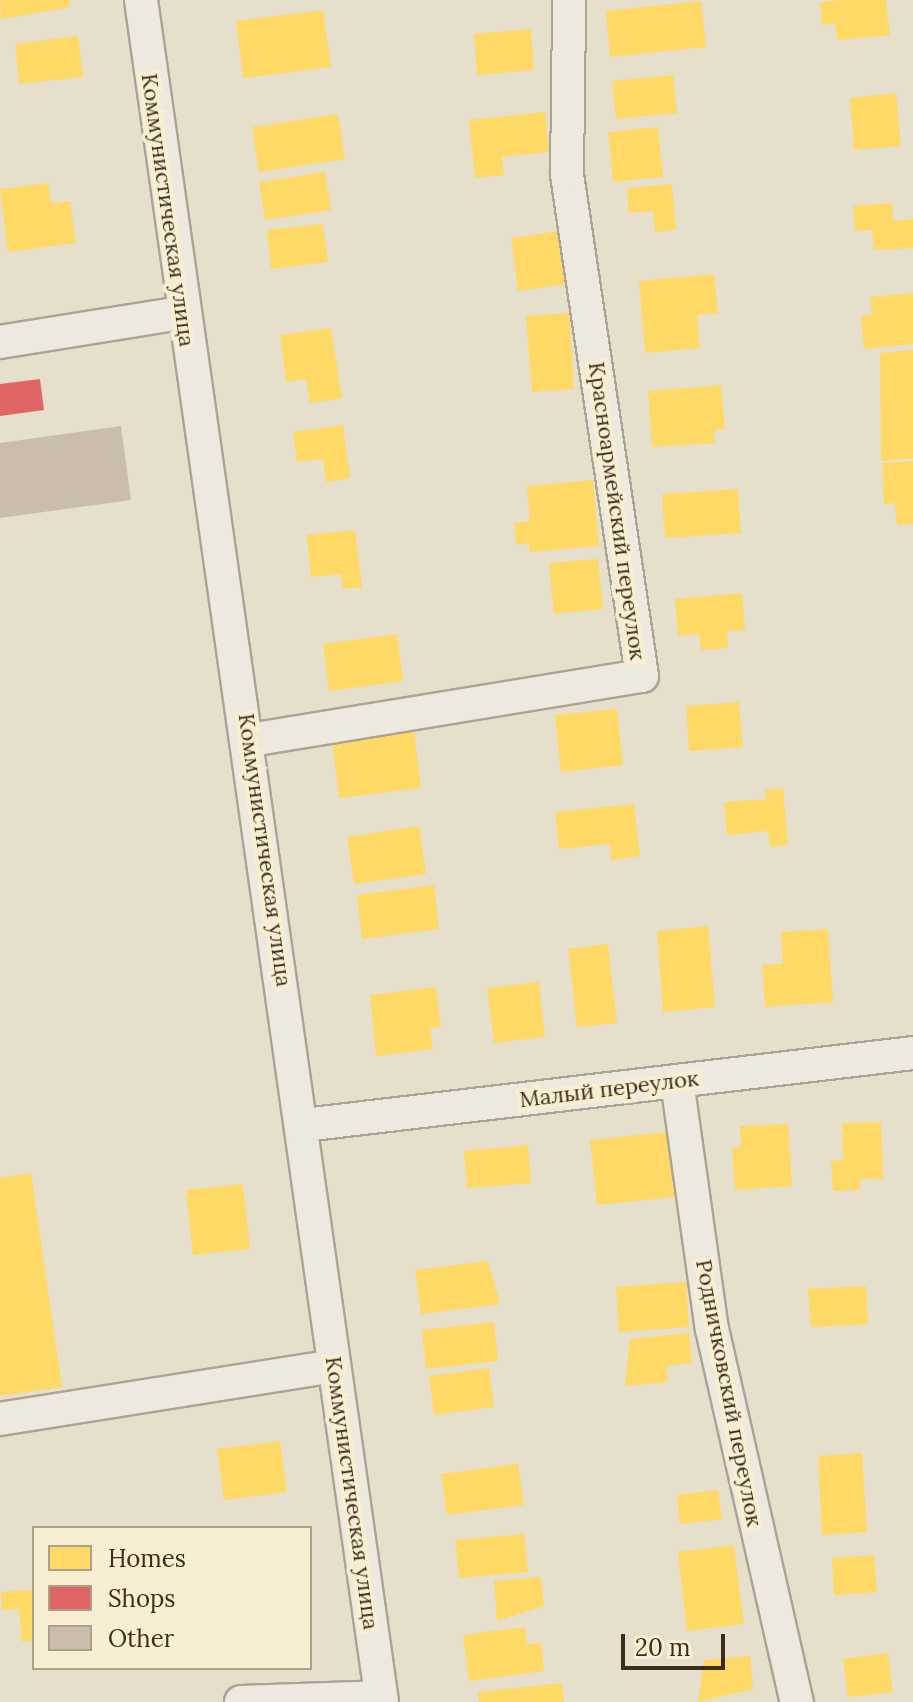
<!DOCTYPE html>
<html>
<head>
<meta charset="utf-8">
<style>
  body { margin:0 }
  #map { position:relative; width:913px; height:1702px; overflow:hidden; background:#e6dfcc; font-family:Lora,serif }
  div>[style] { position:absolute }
  .homes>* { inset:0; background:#ffd966 }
  .shops>* { inset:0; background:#e06666 }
  .building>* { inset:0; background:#cabdad }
  .roads { filter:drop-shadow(2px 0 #aba495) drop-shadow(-2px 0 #aba495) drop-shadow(0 2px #aba495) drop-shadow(0 -2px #aba495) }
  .minor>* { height:32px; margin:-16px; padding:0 16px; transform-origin:16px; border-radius:16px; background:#eee9de }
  span { translate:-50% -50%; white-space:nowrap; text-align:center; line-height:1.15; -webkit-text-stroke:8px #f8eed2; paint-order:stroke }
  .street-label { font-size:22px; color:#3b2c1d }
  .legend { position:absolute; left:32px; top:1526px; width:280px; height:144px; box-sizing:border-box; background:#f8eed2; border:2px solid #aca08a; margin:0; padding:10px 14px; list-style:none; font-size:24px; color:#3b2c1d }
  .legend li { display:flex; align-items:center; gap:16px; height:40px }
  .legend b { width:40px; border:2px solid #aca08a }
  .scale { position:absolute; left:621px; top:1634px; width:104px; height:36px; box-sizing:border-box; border:4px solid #3b2c1d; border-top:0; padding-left:10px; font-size:24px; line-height:28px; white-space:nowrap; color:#3b2c1d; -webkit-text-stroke:6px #f8eed2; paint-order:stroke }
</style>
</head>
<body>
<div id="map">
  <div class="homes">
    <i style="clip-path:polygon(0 0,69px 0,70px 7px,1px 19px)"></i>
    <i style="clip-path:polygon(842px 0,886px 0,890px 35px,837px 40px,835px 23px,822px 25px,820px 2px)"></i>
    <i style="clip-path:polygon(701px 1px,706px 47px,610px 57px,606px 11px)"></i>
    <i style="clip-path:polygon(323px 10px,331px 67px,243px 78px,236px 21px)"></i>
    <i style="clip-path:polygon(531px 29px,534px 70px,477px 75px,474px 34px)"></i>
    <i style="clip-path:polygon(78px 36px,83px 77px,19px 84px,15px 44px)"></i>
    <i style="clip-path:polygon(673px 75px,677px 113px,616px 119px,612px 81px)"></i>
    <i style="clip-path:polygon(896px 93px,901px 146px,854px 150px,850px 98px)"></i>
    <i style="clip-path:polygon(545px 112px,549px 152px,502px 157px,504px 175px,475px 178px,469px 120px)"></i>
    <i style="clip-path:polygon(338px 114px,345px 159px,259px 172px,252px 127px)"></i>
    <i style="clip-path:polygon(658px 127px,663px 177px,613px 182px,608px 132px)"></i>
    <i style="clip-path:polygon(325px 172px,331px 210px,265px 220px,259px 182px)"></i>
    <i style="clip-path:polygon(48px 183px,51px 203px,70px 201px,76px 243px,8px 252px,0 189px)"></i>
    <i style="clip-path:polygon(672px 184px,676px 230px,655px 232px,653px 211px,629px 213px,627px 188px)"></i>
    <i style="clip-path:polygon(892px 203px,893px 221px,913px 219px,913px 248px,874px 250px,872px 230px,855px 231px,853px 206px)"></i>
    <i style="clip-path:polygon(323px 224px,328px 262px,271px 269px,267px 230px)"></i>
    <i style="clip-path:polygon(559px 231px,567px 284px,518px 291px,511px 238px)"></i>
    <i style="clip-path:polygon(714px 274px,718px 313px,697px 315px,700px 348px,645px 353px,639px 281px)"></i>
    <i style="clip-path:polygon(913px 293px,913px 344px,864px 349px,861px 316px,872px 314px,870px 297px)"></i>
    <i style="clip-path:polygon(569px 313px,574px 389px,532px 392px,526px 316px)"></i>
    <i style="clip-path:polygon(331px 328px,342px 398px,310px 403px,306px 379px,286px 382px,280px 335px)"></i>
    <i style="clip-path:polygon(913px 350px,913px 458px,881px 461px,880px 353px)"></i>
    <i style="clip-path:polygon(721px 385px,725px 429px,714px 430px,715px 443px,652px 447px,648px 391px)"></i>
    <i style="clip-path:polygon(343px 425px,350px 478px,326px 482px,323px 459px,297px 462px,293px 432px)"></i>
    <i style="clip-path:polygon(913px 461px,913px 524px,897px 525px,895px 503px,884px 504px,882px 463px)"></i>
    <i style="clip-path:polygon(593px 480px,599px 546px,530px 552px,529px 543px,516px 545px,514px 523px,530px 521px,527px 486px)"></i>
    <i style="clip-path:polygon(738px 489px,741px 533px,665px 538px,662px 494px)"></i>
    <i style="clip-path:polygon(355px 530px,362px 587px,343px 589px,341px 574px,311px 577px,307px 535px)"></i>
    <i style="clip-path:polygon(598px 559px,603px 609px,554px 614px,549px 563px)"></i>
    <i style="clip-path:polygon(742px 593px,745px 630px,727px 631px,728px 648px,701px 650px,699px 634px,678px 636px,675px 599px)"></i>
    <i style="clip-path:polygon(397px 634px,403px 681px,329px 691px,323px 644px)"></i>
    <i style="clip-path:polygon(739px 702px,743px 747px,689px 751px,686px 706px)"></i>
    <i style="clip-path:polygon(617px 709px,623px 765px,561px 772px,555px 715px)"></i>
    <i style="clip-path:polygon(414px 729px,421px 788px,339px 798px,332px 739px)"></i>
    <i style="clip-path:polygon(783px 788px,788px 845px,770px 847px,768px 831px,727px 835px,724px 802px,766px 799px,765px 790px)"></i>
    <i style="clip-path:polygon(634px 804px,640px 856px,611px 860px,610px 844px,559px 849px,555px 812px)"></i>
    <i style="clip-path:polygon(419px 826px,426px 874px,354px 884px,347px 837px)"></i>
    <i style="clip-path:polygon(434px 885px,439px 929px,362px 939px,357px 895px)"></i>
    <i style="clip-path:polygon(708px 926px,715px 1007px,663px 1012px,657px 931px)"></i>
    <i style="clip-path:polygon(828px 929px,833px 1002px,765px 1007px,762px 965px,783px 964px,781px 932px)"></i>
    <i style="clip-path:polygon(608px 944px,617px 1023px,577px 1027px,568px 949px)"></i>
    <i style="clip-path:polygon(539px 982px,545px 1037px,494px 1043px,487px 988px)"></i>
    <i style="clip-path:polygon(436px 987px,441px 1027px,430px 1028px,433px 1049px,376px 1056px,370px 995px)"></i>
    <i style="clip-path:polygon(881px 1122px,883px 1179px,860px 1179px,860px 1190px,833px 1191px,831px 1161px,843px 1160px,842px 1123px)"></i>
    <i style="clip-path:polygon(788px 1124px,792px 1186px,735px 1190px,732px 1147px,741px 1147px,740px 1126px)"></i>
    <i style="clip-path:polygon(668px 1132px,675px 1197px,597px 1205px,590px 1140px)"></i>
    <i style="clip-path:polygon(528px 1145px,531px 1183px,467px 1188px,464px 1151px)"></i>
    <i style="clip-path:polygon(31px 1173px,62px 1387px,0 1396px,0 1178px)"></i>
    <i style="clip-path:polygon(243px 1184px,250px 1249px,193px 1255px,186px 1190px)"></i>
    <i style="clip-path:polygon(488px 1261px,500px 1304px,421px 1314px,415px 1270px)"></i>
    <i style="clip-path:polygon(686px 1282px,689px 1327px,619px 1332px,616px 1287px)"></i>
    <i style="clip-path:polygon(866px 1286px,868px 1324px,811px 1327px,808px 1289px)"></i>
    <i style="clip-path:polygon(494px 1322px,498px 1361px,426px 1369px,422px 1330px)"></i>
    <i style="clip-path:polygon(689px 1333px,692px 1363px,666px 1366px,668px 1382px,625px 1386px,630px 1339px)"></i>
    <i style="clip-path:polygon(489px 1368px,494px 1407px,434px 1415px,429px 1376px)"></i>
    <i style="clip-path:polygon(280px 1441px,287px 1492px,224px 1500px,217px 1449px)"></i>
    <i style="clip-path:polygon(862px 1453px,867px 1532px,822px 1535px,818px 1456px)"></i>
    <i style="clip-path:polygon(518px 1464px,524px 1505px,447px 1515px,441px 1474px)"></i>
    <i style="clip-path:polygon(718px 1490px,722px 1519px,680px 1524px,677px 1495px)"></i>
    <i style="clip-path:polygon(524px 1534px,528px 1572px,459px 1578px,455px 1540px)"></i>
    <i style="clip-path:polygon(734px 1545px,744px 1624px,687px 1631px,678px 1552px)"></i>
    <i style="clip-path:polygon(874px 1555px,877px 1592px,834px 1595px,832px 1558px)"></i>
    <i style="clip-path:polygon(541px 1577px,544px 1606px,497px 1621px,494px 1581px)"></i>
    <i style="clip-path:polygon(34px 1590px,34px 1640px,22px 1642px,19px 1609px,2px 1610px,1px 1592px)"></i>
    <i style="clip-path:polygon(525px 1627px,527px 1645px,541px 1642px,544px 1671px,469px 1681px,463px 1635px)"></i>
    <i style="clip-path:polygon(888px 1653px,893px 1692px,848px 1697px,843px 1659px)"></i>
    <i style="clip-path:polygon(750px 1656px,753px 1689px,698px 1702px,704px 1660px)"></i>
    <i style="clip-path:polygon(562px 1683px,564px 1702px,479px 1702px,478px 1692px)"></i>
  </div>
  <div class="shops">
    <i style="clip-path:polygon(40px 379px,44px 410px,0 416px,0 384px)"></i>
  </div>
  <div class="building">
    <i style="clip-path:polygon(121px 426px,131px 500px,0 518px,0 443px)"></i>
  </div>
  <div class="roads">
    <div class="minor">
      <i style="left:141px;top:0;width:1719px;rotate:81.94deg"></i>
      <i style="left:0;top:342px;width:183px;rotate:-9.1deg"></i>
      <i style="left:250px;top:740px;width:397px;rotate:-9.3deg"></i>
      <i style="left:642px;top:676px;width:507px;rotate:-98.51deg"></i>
      <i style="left:567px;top:175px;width:175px;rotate:-89.3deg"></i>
      <i style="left:677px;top:1081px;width:250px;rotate:82deg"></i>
      <i style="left:712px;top:1329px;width:383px;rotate:77.2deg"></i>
      <i style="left:304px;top:1125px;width:613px;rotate:-6.74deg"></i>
      <i style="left:0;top:1419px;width:337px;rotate:-9deg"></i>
      <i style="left:241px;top:1702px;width:140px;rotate:-2deg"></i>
    </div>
  </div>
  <div class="street-label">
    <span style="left:168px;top:210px;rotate:82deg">Коммунистическая улица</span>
    <span style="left:617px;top:511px;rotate:82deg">Красноармейский переулок</span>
    <span style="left:265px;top:850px;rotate:82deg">Коммунистическая улица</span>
    <span style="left:609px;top:1089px;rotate:-7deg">Малый переулок</span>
    <span style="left:729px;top:1393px;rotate:79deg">Родничковский переулок</span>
    <span style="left:352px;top:1493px;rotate:82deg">Коммунистическая улица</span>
  </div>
  <ul class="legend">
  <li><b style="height:22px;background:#ffd966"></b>Homes</li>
  <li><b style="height:22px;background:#e06666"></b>Shops</li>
  <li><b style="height:22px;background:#cabdad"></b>Other</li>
  </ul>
  <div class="scale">20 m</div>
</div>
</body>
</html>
